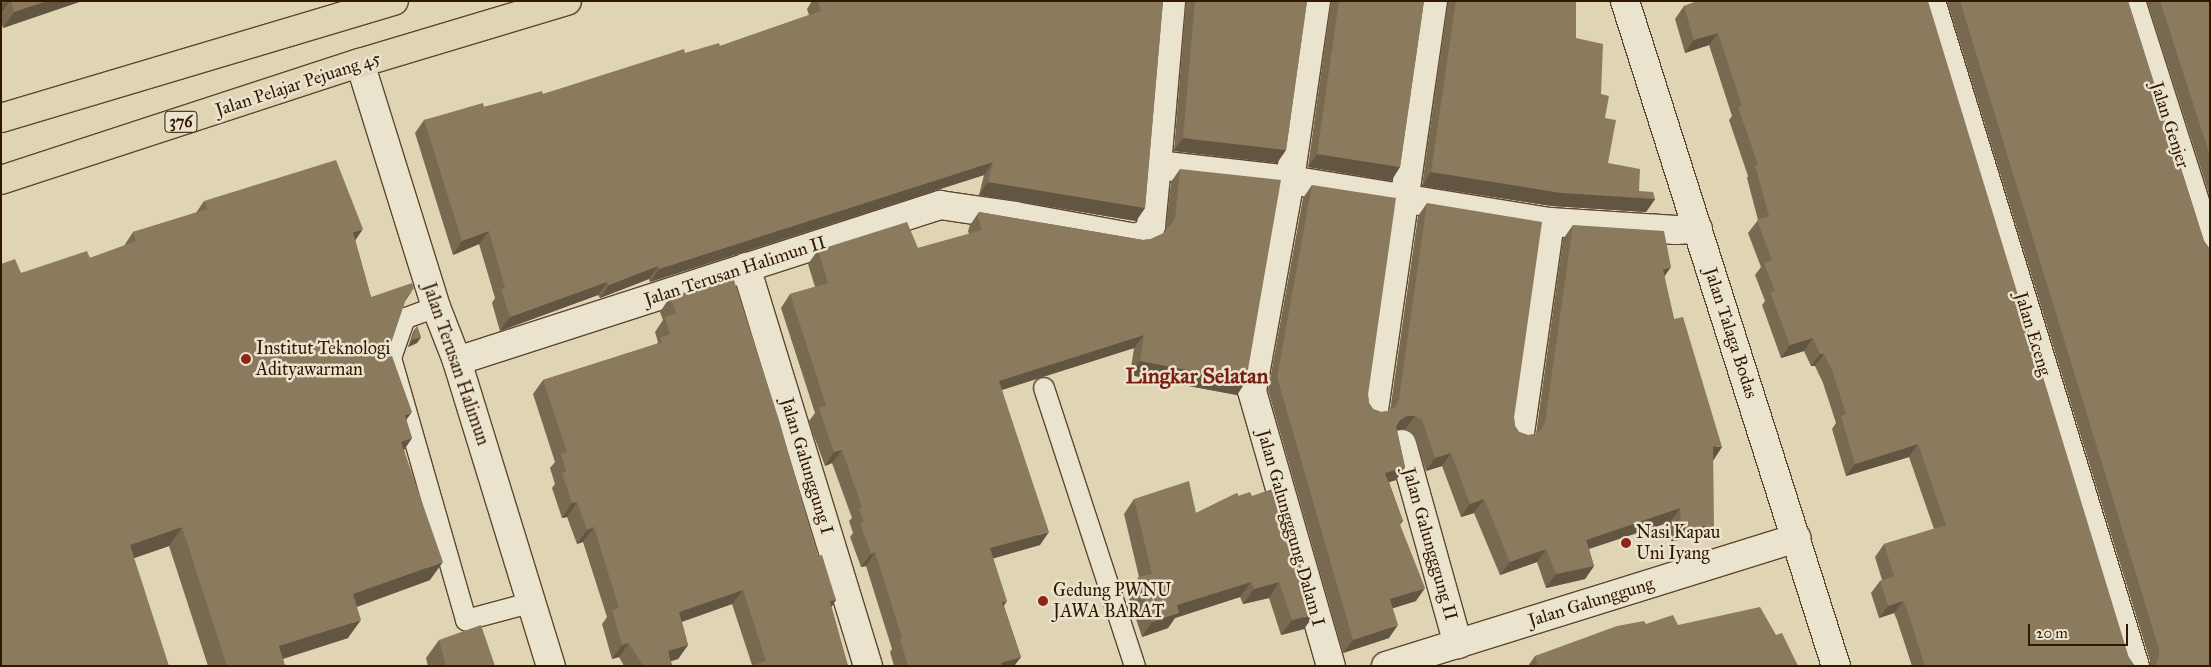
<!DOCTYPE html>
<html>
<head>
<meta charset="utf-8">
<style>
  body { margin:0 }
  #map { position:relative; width:2211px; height:667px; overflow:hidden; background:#dfd4b4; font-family:"IM FELL Great Primer",serif }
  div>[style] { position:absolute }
  .roads { filter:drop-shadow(1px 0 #5e472d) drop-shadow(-1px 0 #5e472d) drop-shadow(0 1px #5e472d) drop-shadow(0 -1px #5e472d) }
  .lane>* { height:20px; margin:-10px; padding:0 10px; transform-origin:10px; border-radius:10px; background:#eae3ce }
  .street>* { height:28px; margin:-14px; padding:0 14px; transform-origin:14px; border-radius:14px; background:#eae3ce }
  .secondary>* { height:28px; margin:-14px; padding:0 14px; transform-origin:14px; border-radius:14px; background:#eae3ce }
  .primary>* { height:28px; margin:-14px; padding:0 14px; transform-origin:14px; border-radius:14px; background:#dfd4b4 }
  .wall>* { inset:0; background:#786951 }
  .shaded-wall>* { inset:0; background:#625542 }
  .building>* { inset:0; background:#8c7a5e }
  .dots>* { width:14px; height:14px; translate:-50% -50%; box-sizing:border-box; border:2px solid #eae3ce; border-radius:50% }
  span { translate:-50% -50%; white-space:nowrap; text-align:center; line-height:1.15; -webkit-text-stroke:5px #eae3ce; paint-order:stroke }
  .shield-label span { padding:1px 4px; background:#eae3ce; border:1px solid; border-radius:4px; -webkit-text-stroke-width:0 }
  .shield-label { font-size:16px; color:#331800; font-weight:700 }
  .street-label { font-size:18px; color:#331800 }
  .poi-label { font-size:18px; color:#331800 }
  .left { translate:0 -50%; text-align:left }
  .district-label { font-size:22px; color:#7a1f14; font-weight:700 }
  .frame { position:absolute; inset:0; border:2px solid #331800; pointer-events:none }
  .scale { position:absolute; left:2028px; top:624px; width:100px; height:22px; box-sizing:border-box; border:2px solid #331800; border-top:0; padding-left:6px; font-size:15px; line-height:18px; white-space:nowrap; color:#331800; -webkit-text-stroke:4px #eae3ce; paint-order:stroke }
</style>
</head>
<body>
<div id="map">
  <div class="roads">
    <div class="lane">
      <i style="left:436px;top:307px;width:33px;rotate:160deg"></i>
      <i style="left:405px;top:318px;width:42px;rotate:109.3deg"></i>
      <i style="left:391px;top:358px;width:273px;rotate:74deg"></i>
      <i style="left:466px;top:620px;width:69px;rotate:-15deg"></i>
      <i style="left:1044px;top:388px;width:293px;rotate:71.9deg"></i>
    </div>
    <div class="street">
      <i style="left:1316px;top:1px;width:181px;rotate:98.3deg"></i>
      <i style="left:1290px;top:180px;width:214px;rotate:100.2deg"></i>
      <i style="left:1252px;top:391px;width:286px;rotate:74deg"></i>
      <i style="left:1931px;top:1px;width:696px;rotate:72.95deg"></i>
      <i style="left:2131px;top:1px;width:260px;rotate:72.3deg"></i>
      <i style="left:360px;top:63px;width:256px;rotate:72.7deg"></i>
      <i style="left:436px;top:307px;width:58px;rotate:68.7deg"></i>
      <i style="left:457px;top:361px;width:319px;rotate:72.9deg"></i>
      <i style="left:1157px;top:165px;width:134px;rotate:6.4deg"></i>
      <i style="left:1290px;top:180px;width:263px;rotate:9.2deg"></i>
      <i style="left:1550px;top:222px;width:126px;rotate:3.6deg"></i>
      <i style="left:1676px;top:230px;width:22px;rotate:-3deg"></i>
      <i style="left:746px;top:267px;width:417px;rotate:73deg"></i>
      <i style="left:457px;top:361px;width:508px;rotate:-17.9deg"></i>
      <i style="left:940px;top:205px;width:76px;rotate:8.3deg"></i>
      <i style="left:1015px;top:216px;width:123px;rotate:10.3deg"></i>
      <i style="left:1136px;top:238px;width:13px;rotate:-23deg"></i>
      <i style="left:1148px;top:233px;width:8px;rotate:-67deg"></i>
      <i style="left:1151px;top:226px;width:61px;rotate:-84.4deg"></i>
      <i style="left:1157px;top:165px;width:165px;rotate:-85.1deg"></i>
      <i style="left:1374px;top:410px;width:413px;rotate:-81.8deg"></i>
      <i style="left:1520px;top:433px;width:213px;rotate:-81.9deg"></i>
      <i style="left:1402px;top:444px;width:208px;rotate:74.4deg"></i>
      <i style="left:1386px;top:666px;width:430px;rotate:-17.3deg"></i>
    </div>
    <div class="secondary">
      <i style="left:1625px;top:1px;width:698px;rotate:72.4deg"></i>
    </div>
    <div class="primary">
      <i style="left:1px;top:118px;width:410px;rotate:-16.6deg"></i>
      <i style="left:1px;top:180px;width:378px;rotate:-18.1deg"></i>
      <i style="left:360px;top:63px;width:216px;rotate:-16.7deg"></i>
    </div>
  </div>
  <div class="wall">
    <i style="clip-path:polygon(1px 1px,82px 1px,3px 28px,1px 21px)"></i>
    <i style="clip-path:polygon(812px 1px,1163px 1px,1145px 208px,1136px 221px,979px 195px,984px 175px,650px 282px,649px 279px,600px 298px,598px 295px,500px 331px,492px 303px,495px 298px,479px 244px,453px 255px,415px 133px,424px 120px,543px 94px,685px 53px,720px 46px,809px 15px,807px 9px)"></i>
    <i style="clip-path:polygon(1186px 1px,1307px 1px,1286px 150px,1277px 163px,1174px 151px)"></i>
    <i style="clip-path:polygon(1331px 1px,1424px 1px,1400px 167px,1391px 181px,1308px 167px)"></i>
    <i style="clip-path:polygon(1448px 1px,1576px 1px,1576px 38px,1601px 94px,1605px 118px,1608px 163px,1639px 191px,1655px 199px,1646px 212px,1552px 206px,1422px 186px)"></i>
    <i style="clip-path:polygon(1698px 1px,2134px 665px,2135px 666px,1912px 666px,1897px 620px,1894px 613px,1879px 618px,1871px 593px,1880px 581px,1882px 580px,1875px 557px,1884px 544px,1934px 529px,1909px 457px,1846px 476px,1832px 429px,1836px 423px,1823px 383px,1815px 366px,1811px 366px,1804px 351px,1781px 358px,1762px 305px,1765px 301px,1755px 275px,1761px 267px,1748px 233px,1758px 220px,1747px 178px,1748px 176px,1729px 120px,1732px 116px,1709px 45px,1685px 53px,1675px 19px,1684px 6px)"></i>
    <i style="clip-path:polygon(1947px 1px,2128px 1px,2204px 241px,2209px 248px,2210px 666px,2150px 666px,2150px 661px)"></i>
    <i style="clip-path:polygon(2147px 1px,2210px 1px,2210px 197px)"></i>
    <i style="clip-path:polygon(1180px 169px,1246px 381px,1237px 395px,1130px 375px,1134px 348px,1002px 390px,1040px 545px,993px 558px,1004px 606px,1021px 657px,1014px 666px,894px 666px,890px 652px,892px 649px,866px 566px,861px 567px,850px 537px,853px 533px,849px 521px,852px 518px,832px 463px,825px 466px,812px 431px,809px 421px,815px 413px,781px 308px,790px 294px,815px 287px,808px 264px,818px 250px,918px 248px,969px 234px,968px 231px,970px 225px,979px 212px,1143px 240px,1151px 239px,1164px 233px,1165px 232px,1171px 182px)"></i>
    <i style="clip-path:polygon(1312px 185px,1368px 395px,1369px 403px,1373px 409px,1381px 412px,1390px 411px,1418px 216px,1427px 203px,1514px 418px,1515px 426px,1519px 432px,1528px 435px,1536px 434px,1563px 239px,1573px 225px,1664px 277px,1674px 319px,1713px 461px,1705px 538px,1671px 541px,1670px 522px,1589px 549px,1594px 566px,1585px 579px,1546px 588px,1537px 562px,1500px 575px,1474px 513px,1461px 517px,1442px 466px,1426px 471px,1413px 433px,1405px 429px,1397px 429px,1397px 430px,1405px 467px,1396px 480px,1389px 482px,1403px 521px,1400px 525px,1416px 601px,1393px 608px,1389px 638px,1343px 653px,1268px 390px,1303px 198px)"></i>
    <i style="clip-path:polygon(204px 201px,355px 240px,371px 297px,404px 302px,392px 340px,388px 346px,406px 420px,412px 438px,404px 450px,430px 580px,356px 607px,348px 638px,283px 659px,285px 666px,208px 666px,169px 546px,134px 558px,21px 273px,90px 258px,124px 246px,133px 232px,196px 213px)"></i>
    <i style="clip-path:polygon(670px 297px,818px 556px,836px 600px,831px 607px,848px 666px,752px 665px,732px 604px,682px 622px,688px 645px,678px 659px,671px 661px,672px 666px,624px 666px,619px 657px,612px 659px,602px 624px,607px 617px,583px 542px,577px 544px,567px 517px,562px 518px,552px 488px,555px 484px,550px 468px,555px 462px,533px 394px,543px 380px,657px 344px,658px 342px,655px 332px,663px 320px,660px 312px)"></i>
    <i style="clip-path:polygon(417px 326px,421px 337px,417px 343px,408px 347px,413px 332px)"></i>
    <i style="clip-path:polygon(1237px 493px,1304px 629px,1281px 635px,1269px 598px,1243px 604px,1240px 597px,1175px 618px,1168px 628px,1142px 637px,1127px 592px,1139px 577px,1124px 514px,1134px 499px,1196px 513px)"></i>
    <i style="clip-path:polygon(1646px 624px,1678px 625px,1776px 635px,1798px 666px,1528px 666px,1535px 656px)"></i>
    <i style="clip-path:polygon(439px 640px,495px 666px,428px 666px,426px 658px)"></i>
  </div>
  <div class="shaded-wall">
    <i style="clip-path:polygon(8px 1px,10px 1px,1px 13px,1px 4px)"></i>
    <i style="clip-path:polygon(47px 1px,82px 1px,3px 28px,14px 12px)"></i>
    <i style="clip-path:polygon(1718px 33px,1709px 45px,1685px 53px,1694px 40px)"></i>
    <i style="clip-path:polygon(1183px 138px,1286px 150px,1277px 163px,1174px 151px)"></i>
    <i style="clip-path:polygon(1317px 154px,1400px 167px,1391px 181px,1308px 167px)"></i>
    <i style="clip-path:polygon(993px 162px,984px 175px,650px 282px,659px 269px)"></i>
    <i style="clip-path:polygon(1431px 172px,1655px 199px,1646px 212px,1552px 206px,1422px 186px)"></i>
    <i style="clip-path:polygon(988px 182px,1145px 208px,1136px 221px,979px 195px)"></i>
    <i style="clip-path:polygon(363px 229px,350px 248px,353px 232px)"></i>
    <i style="clip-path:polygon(489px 231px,479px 244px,453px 255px,462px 241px)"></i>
    <i style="clip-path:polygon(658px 266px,649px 279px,600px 298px,609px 285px)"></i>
    <i style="clip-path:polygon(1671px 267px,1662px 280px,1663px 269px)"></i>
    <i style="clip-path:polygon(607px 282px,598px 295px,500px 331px,510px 317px)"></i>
    <i style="clip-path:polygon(414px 288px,401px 307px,407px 296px)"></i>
    <i style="clip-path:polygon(1144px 335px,1134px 348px,989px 394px,999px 381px)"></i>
    <i style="clip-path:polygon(421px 337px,417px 343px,408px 347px,412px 340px)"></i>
    <i style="clip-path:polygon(1813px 338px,1804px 351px,1781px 358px,1790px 345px)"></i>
    <i style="clip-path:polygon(392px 340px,380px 358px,387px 342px)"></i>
    <i style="clip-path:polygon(1820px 354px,1824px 354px,1815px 366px,1811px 366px)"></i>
    <i style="clip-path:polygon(1140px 361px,1246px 381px,1237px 395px,1130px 375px)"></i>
    <i style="clip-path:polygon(412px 412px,399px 430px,405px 415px)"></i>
    <i style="clip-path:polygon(1407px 416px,1415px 416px,1405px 429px,1397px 429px,1391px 433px,1400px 420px)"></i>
    <i style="clip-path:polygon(412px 438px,399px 457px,401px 442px)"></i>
    <i style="clip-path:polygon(1918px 444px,1909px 457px,1846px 476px,1855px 464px)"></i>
    <i style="clip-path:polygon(1713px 446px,1722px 447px,1713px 461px)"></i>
    <i style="clip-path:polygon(842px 450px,832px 463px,825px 466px,834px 452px)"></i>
    <i style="clip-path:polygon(1451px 453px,1442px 466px,1426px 471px,1435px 458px)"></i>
    <i style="clip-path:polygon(1405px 467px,1396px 480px,1376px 486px,1385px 473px)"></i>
    <i style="clip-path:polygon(1484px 499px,1474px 513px,1461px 517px,1470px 504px)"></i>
    <i style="clip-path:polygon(577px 502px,567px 517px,562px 518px,572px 503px)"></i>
    <i style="clip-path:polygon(1680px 508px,1670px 522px,1576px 553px,1586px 540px)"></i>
    <i style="clip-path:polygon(1714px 525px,1705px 538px,1671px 541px,1681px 528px)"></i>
    <i style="clip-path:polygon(182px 527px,169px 546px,117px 564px,130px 545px)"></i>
    <i style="clip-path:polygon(594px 527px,583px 542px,577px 544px,587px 530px)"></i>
    <i style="clip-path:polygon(1049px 532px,1040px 545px,981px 562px,990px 548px)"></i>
    <i style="clip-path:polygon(1546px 549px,1537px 562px,1500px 575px,1510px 562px)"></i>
    <i style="clip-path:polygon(875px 552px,866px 566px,861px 567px,871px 554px)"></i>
    <i style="clip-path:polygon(443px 562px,430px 580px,340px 613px,353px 594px)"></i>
    <i style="clip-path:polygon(1594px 566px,1585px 579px,1546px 588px,1556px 574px)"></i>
    <i style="clip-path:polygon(1251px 582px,1240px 597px,1175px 618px,1168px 628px,1142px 637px,1152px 622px,1177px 605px)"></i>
    <i style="clip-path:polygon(1279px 582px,1269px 598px,1243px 604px,1254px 589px)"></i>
    <i style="clip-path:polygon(1425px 588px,1416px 601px,1381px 612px,1390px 599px)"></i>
    <i style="clip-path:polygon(743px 590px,732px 604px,669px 626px,679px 612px)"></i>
    <i style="clip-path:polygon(836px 600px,826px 615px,830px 601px)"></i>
    <i style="clip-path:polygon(1007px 601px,998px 615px,1002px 602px)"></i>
    <i style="clip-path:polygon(1903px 601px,1894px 613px,1879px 618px,1888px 606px)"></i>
    <i style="clip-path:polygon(1315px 614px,1304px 629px,1281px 635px,1292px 620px)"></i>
    <i style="clip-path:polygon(361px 620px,348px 638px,266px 664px,279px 646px)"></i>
    <i style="clip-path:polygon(1398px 625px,1389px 638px,1343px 653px,1353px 640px)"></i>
    <i style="clip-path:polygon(629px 643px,619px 657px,612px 659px,622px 645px)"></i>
    <i style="clip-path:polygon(688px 645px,678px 659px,658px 665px,668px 651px)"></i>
    <i style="clip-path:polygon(1021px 657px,1014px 666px,999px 666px,1001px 663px)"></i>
  </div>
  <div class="building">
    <i style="clip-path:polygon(1px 1px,8px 1px,1px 4px)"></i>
    <i style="clip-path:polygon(11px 1px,47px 1px,14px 12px)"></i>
    <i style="clip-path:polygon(818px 1px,1163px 1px,1145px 208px,988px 182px,993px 162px,659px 269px,658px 266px,609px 285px,607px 282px,510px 317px,501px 289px,505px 288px,489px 231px,462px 241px,424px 120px,483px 103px,484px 107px,542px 91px,543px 94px,684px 49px,685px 53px,719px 43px,720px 46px,821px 11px)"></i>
    <i style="clip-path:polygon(1195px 1px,1307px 1px,1286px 150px,1183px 138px)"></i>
    <i style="clip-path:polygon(1339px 1px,1424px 1px,1400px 167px,1317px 154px)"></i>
    <i style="clip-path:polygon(1456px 1px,1576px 1px,1576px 38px,1603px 44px,1601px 94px,1609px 96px,1605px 118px,1616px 120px,1608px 163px,1640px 169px,1639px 191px,1653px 192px,1655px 199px,1561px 193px,1431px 172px)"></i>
    <i style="clip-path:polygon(1698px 1px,1928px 1px,2129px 658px,2134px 665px,2135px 666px,1925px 666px,1906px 607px,1903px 601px,1888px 606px,1880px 581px,1894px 576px,1884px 544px,1946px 525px,1918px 444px,1855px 464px,1841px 416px,1846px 414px,1832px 370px,1824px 354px,1820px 354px,1813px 338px,1790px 345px,1770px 292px,1775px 291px,1764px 263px,1772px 260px,1757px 220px,1769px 216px,1755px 165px,1758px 165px,1738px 107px,1742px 106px,1718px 33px,1694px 40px,1684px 6px)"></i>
    <i style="clip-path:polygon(1960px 1px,2128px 1px,2204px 241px,2210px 249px,2210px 666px,2152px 666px,2156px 664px,2159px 656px,2159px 649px)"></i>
    <i style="clip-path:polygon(2160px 1px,2210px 1px,2210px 156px)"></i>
    <i style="clip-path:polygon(336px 160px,363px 229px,353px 232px,371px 297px,412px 283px,414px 288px,407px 296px,392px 340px,387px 342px,412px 412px,405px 415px,412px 438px,401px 442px,443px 562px,353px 594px,361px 620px,279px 646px,285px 666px,227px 666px,182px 527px,130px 545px,169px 666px,1px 666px,1px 264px,15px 259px,21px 273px,87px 251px,90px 258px,136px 241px,133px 232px,207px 209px,204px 201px)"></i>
    <i style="clip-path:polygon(1180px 169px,1281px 180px,1246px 381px,1140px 361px,1144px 335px,999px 381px,1049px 532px,990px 548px,1007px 601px,1002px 602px,1021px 657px,1001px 663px,1002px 666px,908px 666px,900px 639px,902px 638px,875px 552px,871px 554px,860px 523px,864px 522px,859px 508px,862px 507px,842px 450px,834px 452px,822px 417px,819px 408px,826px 405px,790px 294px,828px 283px,818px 250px,907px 222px,918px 248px,982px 230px,978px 218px,979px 212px,1143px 240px,1151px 239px,1164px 233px,1175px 219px)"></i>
    <i style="clip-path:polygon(1312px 185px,1396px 198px,1368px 395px,1369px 403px,1373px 409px,1381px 412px,1389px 411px,1396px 406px,1399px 399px,1427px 203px,1542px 222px,1514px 418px,1515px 426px,1519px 432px,1528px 435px,1536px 434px,1541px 430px,1545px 422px,1573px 225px,1664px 231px,1671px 267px,1663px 269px,1674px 319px,1683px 317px,1722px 447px,1713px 446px,1714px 525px,1681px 528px,1680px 508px,1586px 540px,1594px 566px,1556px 574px,1546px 549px,1510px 562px,1484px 499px,1470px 504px,1451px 453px,1435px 458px,1422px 420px,1415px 416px,1407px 416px,1400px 420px,1396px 427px,1405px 467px,1385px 473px,1403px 521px,1399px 522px,1425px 588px,1390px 599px,1398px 625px,1353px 640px,1277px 377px)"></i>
    <i style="clip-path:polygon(733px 277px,779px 420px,818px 556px,822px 555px,836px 600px,830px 601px,848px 666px,749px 666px,766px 661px,743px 590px,679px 612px,688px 645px,668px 651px,672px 666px,643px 666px,629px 643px,622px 645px,612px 610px,619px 608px,594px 527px,587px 530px,577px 502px,572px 503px,562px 473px,566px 472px,561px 454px,567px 452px,543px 380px,662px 342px,660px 338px,670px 334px,665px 317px,676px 313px,670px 297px)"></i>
    <i style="clip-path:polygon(417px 326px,421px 337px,412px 340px)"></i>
    <i style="clip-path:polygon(1189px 481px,1196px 513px,1237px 493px,1238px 496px,1250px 492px,1252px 496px,1278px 487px,1315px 614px,1292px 620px,1279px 582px,1254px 589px,1251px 582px,1177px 605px,1179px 613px,1152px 622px,1138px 577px,1152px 574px,1134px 499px)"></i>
    <i style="clip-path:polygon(1760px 607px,1776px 635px,1782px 633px,1798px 666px,1538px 666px,1535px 656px,1617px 626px,1644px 621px,1646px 624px,1673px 615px,1678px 625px)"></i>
    <i style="clip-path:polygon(481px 625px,495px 666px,446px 666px,439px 640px)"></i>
  </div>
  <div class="dots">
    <i style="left:246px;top:359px;background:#8f2418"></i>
    <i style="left:1626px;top:543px;background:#8f2418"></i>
    <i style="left:1043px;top:601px;background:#8f2418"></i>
  </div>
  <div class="shield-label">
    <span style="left:181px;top:122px">376</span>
  </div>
  <div class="street-label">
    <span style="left:298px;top:84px;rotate:-18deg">Jalan Pelajar Pejuang 45</span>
    <span style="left:2170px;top:125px;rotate:72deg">Jalan Genjer</span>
    <span style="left:735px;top:271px;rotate:-18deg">Jalan Terusan Halimun II</span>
    <span style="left:1731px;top:333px;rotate:72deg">Jalan Talaga Bodas</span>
    <span style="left:2033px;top:334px;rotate:73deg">Jalan Eceng</span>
    <span style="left:456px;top:364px;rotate:71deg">Jalan Terusan Halimun</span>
    <span style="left:807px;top:466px;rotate:73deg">Jalan Galunggung I</span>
    <span style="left:1291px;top:528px;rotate:74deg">Jalan Galungggung Dalam I</span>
    <span style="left:1430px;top:544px;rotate:74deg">Jalan Galungggung II</span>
    <span style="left:1591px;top:602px;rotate:-17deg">Jalan Galunggung</span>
  </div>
  <div class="poi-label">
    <span class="left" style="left:256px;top:359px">Institut Teknologi<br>Adityawarman</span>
    <span class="left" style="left:1636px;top:543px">Nasi Kapau<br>Uni Iyang</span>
    <span class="left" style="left:1053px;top:601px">Gedung PWNU<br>JAWA BARAT</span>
  </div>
  <div class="district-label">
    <span style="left:1197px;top:376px">Lingkar Selatan</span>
  </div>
  <div class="frame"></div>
  <div class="scale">20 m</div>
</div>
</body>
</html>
